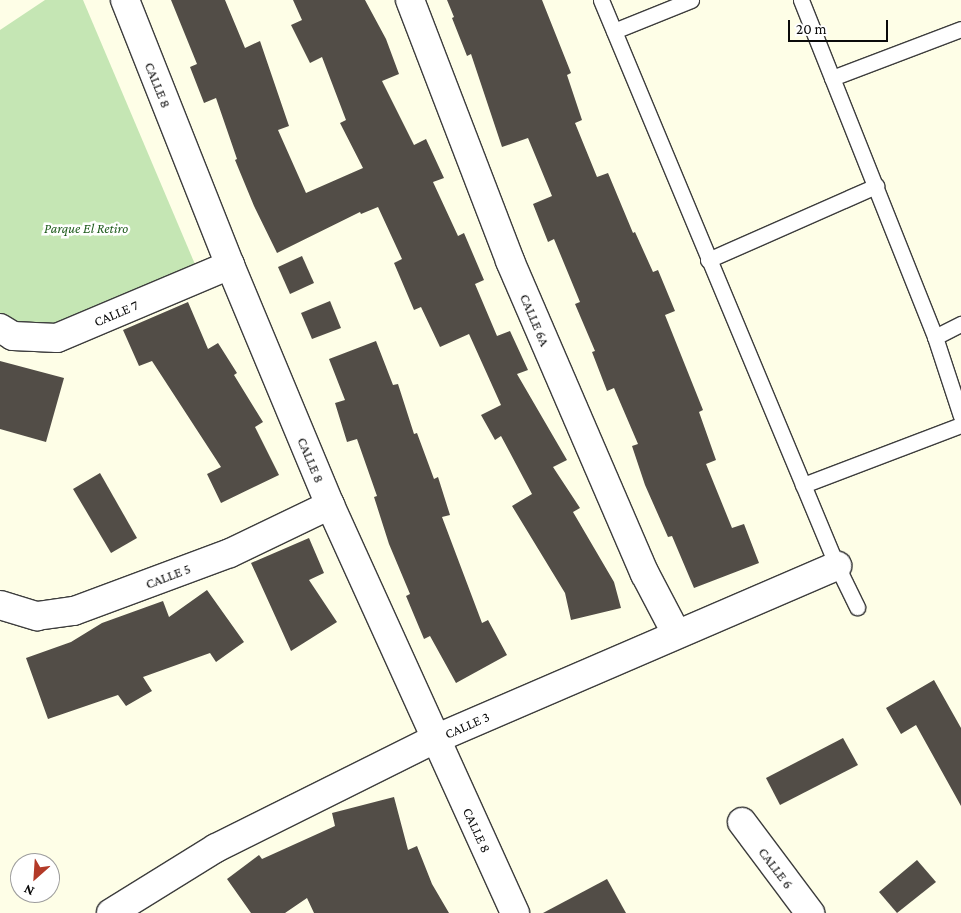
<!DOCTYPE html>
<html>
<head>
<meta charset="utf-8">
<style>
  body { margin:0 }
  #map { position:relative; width:961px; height:913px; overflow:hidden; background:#fefee7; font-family:"Crimson Pro",serif }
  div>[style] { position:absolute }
  .green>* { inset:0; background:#c5e6b4 }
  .building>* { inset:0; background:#524d47 }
  .roads { filter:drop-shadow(1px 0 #3d3d3d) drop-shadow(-1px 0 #3d3d3d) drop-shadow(0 1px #3d3d3d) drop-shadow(0 -1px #3d3d3d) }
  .lane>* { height:15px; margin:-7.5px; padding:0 7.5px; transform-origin:7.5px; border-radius:7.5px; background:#fff }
  .street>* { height:28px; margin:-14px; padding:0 14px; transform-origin:14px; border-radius:14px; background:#fff }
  span { translate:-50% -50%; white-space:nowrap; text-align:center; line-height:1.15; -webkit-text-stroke:5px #fff; paint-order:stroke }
  .street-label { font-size:14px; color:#0a0a0a }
  .park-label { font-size:14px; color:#205d1e; font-style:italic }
  .north { position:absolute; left:10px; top:853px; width:50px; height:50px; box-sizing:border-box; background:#fff; border:1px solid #9d9d9d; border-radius:50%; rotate:206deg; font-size:14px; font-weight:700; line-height:20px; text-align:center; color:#0a0a0a }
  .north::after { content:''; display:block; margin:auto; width:18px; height:22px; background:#b33a28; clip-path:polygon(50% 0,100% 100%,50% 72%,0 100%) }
  .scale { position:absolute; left:788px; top:20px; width:100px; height:22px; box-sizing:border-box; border:2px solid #0a0a0a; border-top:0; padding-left:6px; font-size:15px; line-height:18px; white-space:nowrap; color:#0a0a0a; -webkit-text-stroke:4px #fff; paint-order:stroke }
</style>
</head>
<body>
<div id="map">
  <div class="green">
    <i style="clip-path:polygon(45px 0,83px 0,197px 269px,56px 342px,0 314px,0 30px)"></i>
  </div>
  <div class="building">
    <i style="clip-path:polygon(171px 0,225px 0,245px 48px,260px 41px,289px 126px,278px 130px,306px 193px,363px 168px,340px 123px,346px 120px,322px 57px,310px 63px,291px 25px,302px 20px,293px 0,365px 0,386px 39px,399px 74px,382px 81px,414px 145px,426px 139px,444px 178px,433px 182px,458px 236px,464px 233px,484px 280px,475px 284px,497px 336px,510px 331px,528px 370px,517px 374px,567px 460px,553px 467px,580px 508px,573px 512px,614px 582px,621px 608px,571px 620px,565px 593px,512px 506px,532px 494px,501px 436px,495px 440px,481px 415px,501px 405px,469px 334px,440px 347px,421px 307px,414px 310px,394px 263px,402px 259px,378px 207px,361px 214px,360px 212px,277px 253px,254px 206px,235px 160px,237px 159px,216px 98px,204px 103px,190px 67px,197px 64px)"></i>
    <i style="clip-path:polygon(447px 0,542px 0,571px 73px,567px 75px,582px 120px,575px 123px,597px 177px,608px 173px,633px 233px,635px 232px,653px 272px,658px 270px,675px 311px,665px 315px,703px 410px,699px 412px,716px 460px,706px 464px,732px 528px,744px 524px,759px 563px,694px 588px,672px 536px,668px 537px,645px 485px,632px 446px,638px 444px,614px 388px,607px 391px,592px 352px,595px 351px,575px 304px,580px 302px,554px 239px,548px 242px,533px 204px,552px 196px,528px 138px,502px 147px,471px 54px,467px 56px,452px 18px,454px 17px)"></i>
    <i style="clip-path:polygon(302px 256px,314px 283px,290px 294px,278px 267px)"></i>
    <i style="clip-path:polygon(330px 301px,341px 328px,312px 339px,301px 313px)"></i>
    <i style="clip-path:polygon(188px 302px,208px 349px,218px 343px,237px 373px,234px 375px,263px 422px,255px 427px,279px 475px,221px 503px,207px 474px,221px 467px,152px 361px,139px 366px,123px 330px)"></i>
    <i style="clip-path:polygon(376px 341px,393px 385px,398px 384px,414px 434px,417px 433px,434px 479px,438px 477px,450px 515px,442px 517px,482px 623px,488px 620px,507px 655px,456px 683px,430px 636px,424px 639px,406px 596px,410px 594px,389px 544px,374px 497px,377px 496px,357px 439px,347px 442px,335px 403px,345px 400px,329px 359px)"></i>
    <i style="clip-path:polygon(0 361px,64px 378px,46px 442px,0 429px)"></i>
    <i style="clip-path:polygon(100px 473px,137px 538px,111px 553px,73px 489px)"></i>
    <i style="clip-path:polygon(309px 538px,324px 573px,309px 580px,337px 622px,291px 651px,251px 563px)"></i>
    <i style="clip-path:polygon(207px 590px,244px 642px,216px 662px,210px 653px,143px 677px,152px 691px,126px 706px,118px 695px,48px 719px,26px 658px,71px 642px,102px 623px,163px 601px,169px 617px)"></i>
    <i style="clip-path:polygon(934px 680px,961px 728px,961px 806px,916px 725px,901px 734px,886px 708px)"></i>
    <i style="clip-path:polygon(843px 738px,858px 765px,780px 805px,766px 778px)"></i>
    <i style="clip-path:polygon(394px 797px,408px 850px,417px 846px,432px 884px,449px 913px,314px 913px,307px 898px,285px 913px,251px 913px,227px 879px,259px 855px,262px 859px,335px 826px,332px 813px)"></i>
    <i style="clip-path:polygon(917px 860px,936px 882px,897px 913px,879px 892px)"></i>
    <i style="clip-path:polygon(607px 879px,626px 913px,543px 913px)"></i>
  </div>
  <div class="roads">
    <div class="lane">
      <i style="left:601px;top:0;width:613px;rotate:67.37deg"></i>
      <i style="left:837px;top:566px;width:46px;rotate:64deg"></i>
      <i style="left:801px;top:0;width:363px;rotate:68.3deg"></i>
      <i style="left:935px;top:337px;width:83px;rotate:71.8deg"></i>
      <i style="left:614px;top:31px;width:83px;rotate:-21.9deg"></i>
      <i style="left:832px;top:78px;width:138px;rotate:-20.8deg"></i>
      <i style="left:708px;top:260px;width:184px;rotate:-23.8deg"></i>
      <i style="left:935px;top:337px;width:29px;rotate:-27deg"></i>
      <i style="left:803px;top:485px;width:169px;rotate:-20.8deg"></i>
    </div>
    <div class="street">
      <i style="left:125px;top:0;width:285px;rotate:68.4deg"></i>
      <i style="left:230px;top:265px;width:260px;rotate:67.4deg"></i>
      <i style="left:330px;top:505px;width:448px;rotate:65.6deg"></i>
      <i style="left:410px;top:0;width:280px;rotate:69deg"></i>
      <i style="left:510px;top:261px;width:341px;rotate:66.7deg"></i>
      <i style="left:645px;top:574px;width:67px;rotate:62.3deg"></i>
      <i style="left:0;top:328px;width:15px;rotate:32deg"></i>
      <i style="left:13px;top:336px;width:44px;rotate:2.6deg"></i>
      <i style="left:57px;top:338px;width:188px;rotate:-22.9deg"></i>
      <i style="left:0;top:605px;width:39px;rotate:17deg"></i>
      <i style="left:37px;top:616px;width:37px;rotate:-8deg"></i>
      <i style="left:74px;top:611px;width:166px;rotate:-20.4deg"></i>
      <i style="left:230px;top:553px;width:111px;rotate:-25.6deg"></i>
      <i style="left:742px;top:822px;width:114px;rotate:53.2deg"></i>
      <i style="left:111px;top:913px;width:123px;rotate:-31.8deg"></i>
      <i style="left:216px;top:848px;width:245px;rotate:-26.5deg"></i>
      <i style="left:435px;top:739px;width:438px;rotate:-23.3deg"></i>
    </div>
  </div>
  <div class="street-label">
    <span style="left:158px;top:85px;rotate:68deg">CALLE 8</span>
    <span style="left:116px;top:313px;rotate:-23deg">CALLE 7</span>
    <span style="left:535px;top:320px;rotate:67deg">CALLE 6A</span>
    <span style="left:311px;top:460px;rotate:67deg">CALLE 8</span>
    <span style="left:168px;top:576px;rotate:-21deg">CALLE 5</span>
    <span style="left:467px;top:725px;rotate:-24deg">CALLE 3</span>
    <span style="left:477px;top:830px;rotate:65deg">CALLE 8</span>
    <span style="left:776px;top:868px;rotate:53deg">CALLE 6</span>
  </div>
  <div class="park-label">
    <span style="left:86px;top:228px">Parque El Retiro</span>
  </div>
  <div class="north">N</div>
  <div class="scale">20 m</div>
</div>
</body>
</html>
